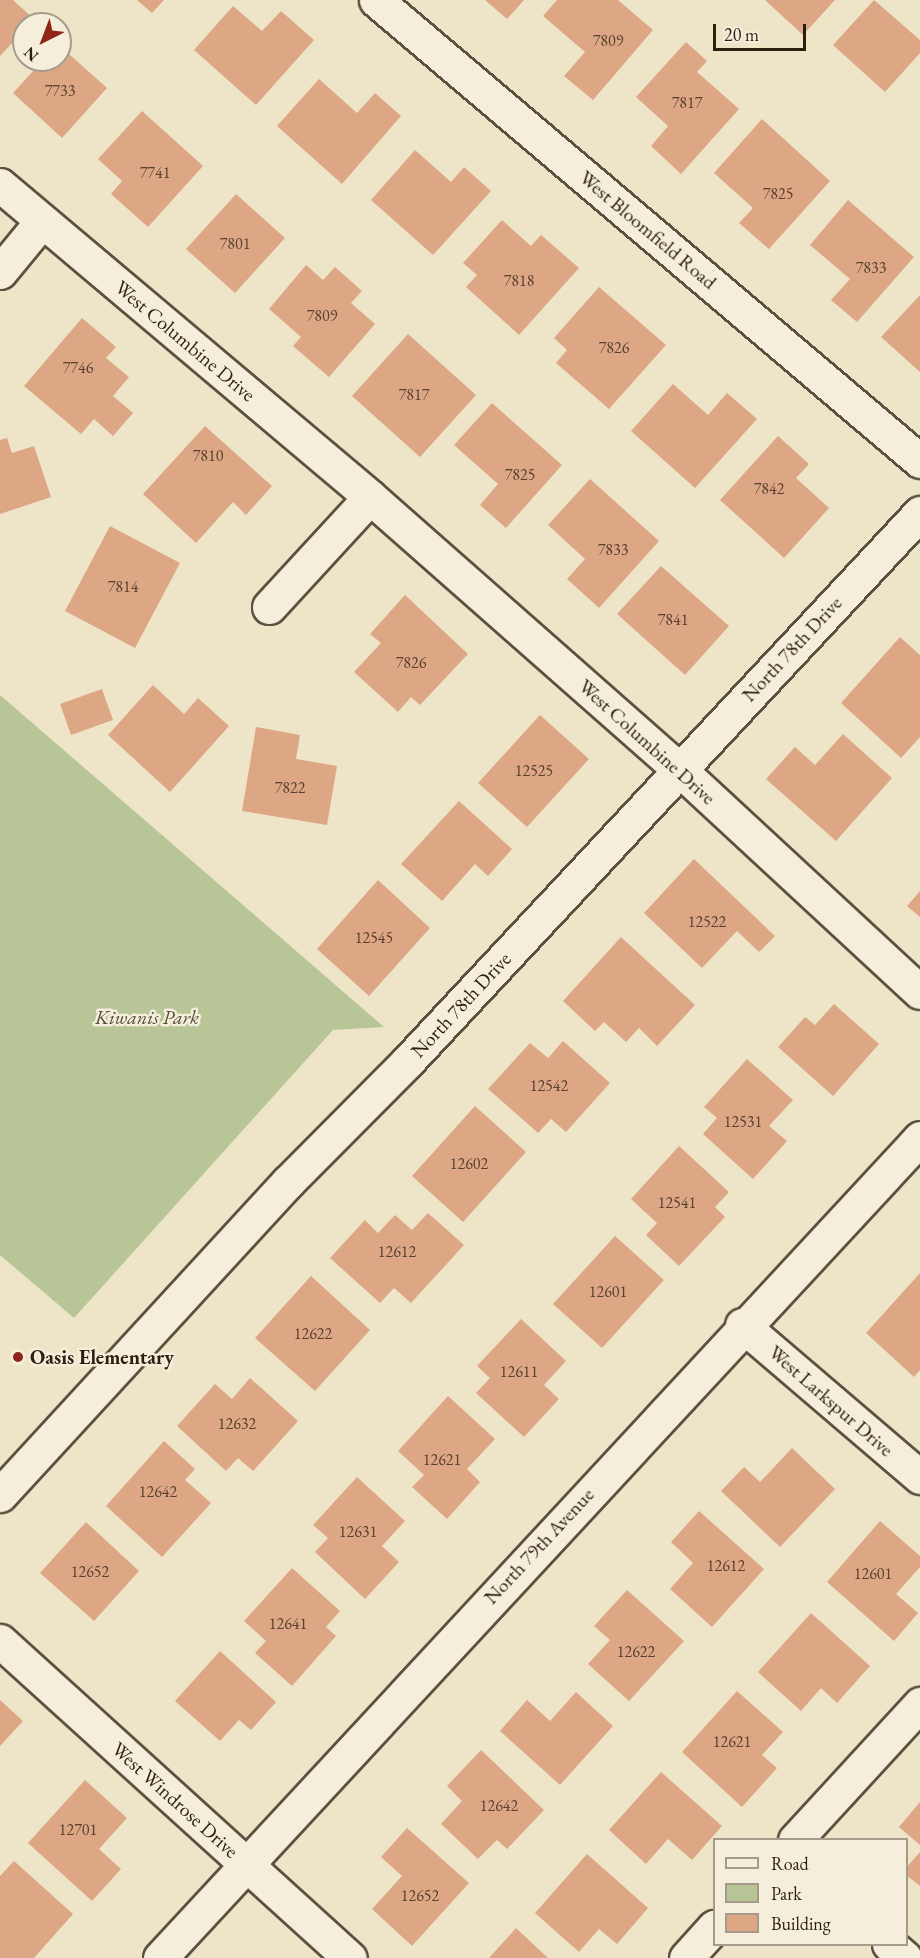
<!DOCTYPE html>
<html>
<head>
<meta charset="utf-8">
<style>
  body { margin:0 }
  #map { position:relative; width:920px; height:1958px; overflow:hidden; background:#eee5c8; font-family:"EB Garamond",serif }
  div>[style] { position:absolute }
  .green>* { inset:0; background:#b7c597 }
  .building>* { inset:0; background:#dda785 }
  .roads { filter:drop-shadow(2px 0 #5d5040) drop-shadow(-2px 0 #5d5040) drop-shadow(0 2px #5d5040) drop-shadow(0 -2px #5d5040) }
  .minor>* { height:33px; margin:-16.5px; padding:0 16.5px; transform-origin:16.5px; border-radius:16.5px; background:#f4eedb }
  .dots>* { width:16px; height:16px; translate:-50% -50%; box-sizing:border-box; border:3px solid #f4eedb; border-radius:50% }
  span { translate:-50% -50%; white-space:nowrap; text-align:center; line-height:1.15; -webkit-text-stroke:5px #f4eedb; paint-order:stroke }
  .number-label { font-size:16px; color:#59402f }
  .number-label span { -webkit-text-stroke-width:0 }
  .street-label { font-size:20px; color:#2d1e12 }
  .park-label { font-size:20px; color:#56503a; font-style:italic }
  .poi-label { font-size:20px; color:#2d1e12; font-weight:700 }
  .left { translate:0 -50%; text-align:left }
  .legend { position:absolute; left:713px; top:1838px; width:195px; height:108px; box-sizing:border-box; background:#f4eedb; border:2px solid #a49b8b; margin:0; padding:8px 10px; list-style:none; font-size:18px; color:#2d1e12 }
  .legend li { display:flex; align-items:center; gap:12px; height:30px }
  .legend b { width:30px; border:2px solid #a49b8b }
  .north { position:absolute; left:12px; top:12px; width:60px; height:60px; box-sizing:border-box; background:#f4eedb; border:2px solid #a49b8b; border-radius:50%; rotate:222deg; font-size:16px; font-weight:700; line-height:24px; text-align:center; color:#2d1e12 }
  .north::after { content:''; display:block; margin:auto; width:21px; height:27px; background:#8f2418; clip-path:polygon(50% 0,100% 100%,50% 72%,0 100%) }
  .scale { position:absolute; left:713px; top:24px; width:93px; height:27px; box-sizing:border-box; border:3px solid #2d1e12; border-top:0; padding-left:8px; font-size:18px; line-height:21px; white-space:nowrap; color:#2d1e12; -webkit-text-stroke:4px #f4eedb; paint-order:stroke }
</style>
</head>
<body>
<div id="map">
  <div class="green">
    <i style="clip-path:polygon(0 695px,384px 1027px,333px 1030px,74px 1318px,0 1255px)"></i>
  </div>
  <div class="building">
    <i style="clip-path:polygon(0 0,13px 0,34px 19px,24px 24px,24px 30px,0 56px)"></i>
    <i style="clip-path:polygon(137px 0,164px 0,152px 13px)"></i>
    <i style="clip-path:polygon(485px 0,524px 0,507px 19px)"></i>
    <i style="clip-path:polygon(557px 0,618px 0,653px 30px,593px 100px,564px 76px,585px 52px,543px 16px)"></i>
    <i style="clip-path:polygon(765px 0,835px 0,803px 35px)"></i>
    <i style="clip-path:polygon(874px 0,920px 40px,920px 53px,885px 92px,833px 45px)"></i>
    <i style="clip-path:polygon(233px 6px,262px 31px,281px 11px,314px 40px,256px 105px,194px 50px)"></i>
    <i style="clip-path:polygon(686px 42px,707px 61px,697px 72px,739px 109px,681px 174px,651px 146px,668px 126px,636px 97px)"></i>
    <i style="clip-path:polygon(60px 46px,107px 88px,62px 138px,13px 93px,43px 60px,60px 60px)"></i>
    <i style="clip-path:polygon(319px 79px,357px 113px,375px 93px,401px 116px,342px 184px,277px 126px)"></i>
    <i style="clip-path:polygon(142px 111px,203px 166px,148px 227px,111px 194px,122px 181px,98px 159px)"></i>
    <i style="clip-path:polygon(762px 119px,830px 181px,769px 249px,739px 223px,753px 208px,714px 173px)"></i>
    <i style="clip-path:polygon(415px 150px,451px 182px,464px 167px,491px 191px,433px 255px,371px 200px)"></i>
    <i style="clip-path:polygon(236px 194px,285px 238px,235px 293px,186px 249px)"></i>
    <i style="clip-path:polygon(848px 200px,914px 257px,857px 322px,831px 300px,850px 279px,810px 245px)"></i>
    <i style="clip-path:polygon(502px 220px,531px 246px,541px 235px,579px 268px,519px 335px,466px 287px,477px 275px,463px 263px)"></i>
    <i style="clip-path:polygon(306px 265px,323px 280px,335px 267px,362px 291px,351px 303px,375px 324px,329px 377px,293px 346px,301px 337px,269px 309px)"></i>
    <i style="clip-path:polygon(599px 287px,666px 345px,609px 409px,556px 363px,567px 350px,554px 338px)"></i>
    <i style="clip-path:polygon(920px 295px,920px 372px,881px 337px)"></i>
    <i style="clip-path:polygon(82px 318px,116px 347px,106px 358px,129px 377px,113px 396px,133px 413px,113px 436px,94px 419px,81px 434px,24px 386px)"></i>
    <i style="clip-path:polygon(408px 334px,476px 395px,420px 457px,352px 396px)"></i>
    <i style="clip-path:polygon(673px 384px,708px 415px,727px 393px,757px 419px,695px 488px,631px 431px)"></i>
    <i style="clip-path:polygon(492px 403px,562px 465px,506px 528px,480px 505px,498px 484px,454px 445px)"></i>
    <i style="clip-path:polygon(205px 426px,272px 486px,246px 515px,233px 502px,196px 543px,143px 494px)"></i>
    <i style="clip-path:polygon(778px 436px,809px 464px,796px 478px,829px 508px,784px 558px,720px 500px)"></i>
    <i style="clip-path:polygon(7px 438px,12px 453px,34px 446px,51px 497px,0 514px,0 440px)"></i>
    <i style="clip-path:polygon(590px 479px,659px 541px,599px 608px,567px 579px,585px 559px,548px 525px)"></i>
    <i style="clip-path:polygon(110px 526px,180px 563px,135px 648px,65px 611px)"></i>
    <i style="clip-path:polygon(661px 566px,729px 626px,685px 675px,617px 614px)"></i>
    <i style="clip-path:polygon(405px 595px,468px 654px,420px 705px,411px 697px,398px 712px,354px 672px,381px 643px,370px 634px)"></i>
    <i style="clip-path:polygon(900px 637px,920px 655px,920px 737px,901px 758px,841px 703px)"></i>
    <i style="clip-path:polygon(153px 685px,184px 714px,198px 698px,229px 726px,170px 792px,108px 735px)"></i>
    <i style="clip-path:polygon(102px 689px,113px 720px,71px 735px,60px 704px)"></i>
    <i style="clip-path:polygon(540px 715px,589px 759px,527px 827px,478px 783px)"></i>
    <i style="clip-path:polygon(256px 727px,300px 735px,296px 759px,337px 766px,327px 825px,242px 811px)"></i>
    <i style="clip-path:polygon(843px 734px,892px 778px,836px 841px,766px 779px,795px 747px,815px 765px)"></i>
    <i style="clip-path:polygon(459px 801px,512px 849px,488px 876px,475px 864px,442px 901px,401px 864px)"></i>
    <i style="clip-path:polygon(694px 859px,775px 936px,759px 952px,737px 931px,702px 968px,644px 913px)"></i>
    <i style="clip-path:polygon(378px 880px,430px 928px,369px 996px,317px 949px)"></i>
    <i style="clip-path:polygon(920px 891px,920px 917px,907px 906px)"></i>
    <i style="clip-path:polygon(621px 937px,695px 1005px,657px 1046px,639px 1028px,626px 1042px,604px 1022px,595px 1031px,563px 1001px)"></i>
    <i style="clip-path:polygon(834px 1004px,879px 1044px,833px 1096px,778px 1047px,805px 1017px,815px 1025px)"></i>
    <i style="clip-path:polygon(563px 1041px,610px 1083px,566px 1132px,551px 1119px,538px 1133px,488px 1089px,530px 1043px,548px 1058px)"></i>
    <i style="clip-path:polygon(747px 1059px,793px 1100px,769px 1126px,787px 1141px,753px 1179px,703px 1134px,717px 1118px,704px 1107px)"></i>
    <i style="clip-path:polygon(475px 1106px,526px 1152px,463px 1222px,412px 1176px)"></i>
    <i style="clip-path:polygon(679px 1146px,729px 1192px,715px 1207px,725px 1217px,679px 1266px,646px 1235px,657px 1223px,631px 1199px)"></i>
    <i style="clip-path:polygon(428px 1213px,464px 1245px,411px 1303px,394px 1288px,380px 1303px,330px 1258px,365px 1220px,378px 1233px,395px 1215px,412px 1230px)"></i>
    <i style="clip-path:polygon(615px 1236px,664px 1280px,602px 1348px,553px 1304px)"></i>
    <i style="clip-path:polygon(920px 1273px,920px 1370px,914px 1377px,866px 1333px)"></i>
    <i style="clip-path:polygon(311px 1276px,370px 1330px,315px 1391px,255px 1338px)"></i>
    <i style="clip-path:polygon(521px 1319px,566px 1361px,544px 1385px,559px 1399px,524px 1437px,476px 1393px,490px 1378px,477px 1366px)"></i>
    <i style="clip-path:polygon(250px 1378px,298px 1421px,253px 1471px,238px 1458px,226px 1471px,177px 1426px,215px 1384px,232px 1399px)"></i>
    <i style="clip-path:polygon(448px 1396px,495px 1439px,467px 1469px,480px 1482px,447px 1519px,412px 1487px,424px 1475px,398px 1451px)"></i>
    <i style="clip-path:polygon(164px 1441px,195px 1469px,185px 1480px,211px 1503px,162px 1557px,106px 1506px)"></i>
    <i style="clip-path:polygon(792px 1448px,835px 1489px,780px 1547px,721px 1491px,744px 1467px,760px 1482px)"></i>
    <i style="clip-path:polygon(357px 1477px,405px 1521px,382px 1546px,399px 1562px,365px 1599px,315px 1552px,328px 1538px,313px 1525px)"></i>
    <i style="clip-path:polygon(699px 1511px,764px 1569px,712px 1627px,670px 1589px,693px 1563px,671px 1542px)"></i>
    <i style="clip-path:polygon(880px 1521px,920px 1556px,920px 1567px,896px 1594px,918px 1613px,894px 1641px,827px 1582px)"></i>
    <i style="clip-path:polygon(86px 1522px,139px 1571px,94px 1621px,40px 1573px)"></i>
    <i style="clip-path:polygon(292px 1568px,340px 1611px,326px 1627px,336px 1636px,292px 1686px,255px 1653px,266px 1641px,244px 1621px)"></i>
    <i style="clip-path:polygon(627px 1590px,684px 1641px,629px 1701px,588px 1664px,610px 1640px,594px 1626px)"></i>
    <i style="clip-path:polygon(811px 1613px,870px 1666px,837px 1703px,821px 1688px,801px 1711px,758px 1672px)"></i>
    <i style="clip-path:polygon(220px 1651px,276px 1702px,251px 1730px,239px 1720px,220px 1741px,175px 1701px)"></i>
    <i style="clip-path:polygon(737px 1691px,783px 1732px,762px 1755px,777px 1768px,742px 1807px,682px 1752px)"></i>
    <i style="clip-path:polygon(576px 1692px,613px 1726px,560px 1785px,500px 1731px,527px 1700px,550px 1721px)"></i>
    <i style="clip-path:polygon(0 1700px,23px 1721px,0 1746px)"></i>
    <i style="clip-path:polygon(481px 1750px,544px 1810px,507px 1849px,497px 1840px,478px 1859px,441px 1824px,462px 1801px,447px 1786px)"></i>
    <i style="clip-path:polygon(661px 1772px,722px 1826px,692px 1860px,668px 1839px,646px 1864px,609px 1830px)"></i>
    <i style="clip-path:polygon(85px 1780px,127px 1818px,99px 1849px,121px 1869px,92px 1901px,28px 1843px)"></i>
    <i style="clip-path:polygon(920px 1802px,920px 1845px,899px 1827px)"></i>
    <i style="clip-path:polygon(407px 1828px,469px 1883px,412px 1946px,372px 1909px,402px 1876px,381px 1857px)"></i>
    <i style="clip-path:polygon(920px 1852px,920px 1886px,906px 1875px,906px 1868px)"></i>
    <i style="clip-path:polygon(587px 1854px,648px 1908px,617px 1944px,599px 1929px,579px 1952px,535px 1913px)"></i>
    <i style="clip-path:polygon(14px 1861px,73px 1914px,34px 1958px,0 1958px,0 1876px)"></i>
    <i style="clip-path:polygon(516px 1928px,548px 1958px,489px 1958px)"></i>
  </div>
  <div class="roads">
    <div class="minor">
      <i style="left:376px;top:0;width:713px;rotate:40.28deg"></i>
      <i style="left:0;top:185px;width:484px;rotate:40.1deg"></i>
      <i style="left:370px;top:497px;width:412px;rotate:41.4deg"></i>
      <i style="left:679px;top:769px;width:328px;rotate:42.8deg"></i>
      <i style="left:0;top:272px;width:66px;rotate:-50.5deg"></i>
      <i style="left:269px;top:607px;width:149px;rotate:-47.4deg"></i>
      <i style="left:742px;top:1325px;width:234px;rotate:40.5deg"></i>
      <i style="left:0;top:1495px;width:425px;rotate:-47.4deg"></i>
      <i style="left:288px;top:1182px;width:170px;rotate:-45.2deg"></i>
      <i style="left:408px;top:1061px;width:750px;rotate:-46.95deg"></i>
      <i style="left:0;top:1641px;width:472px;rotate:42.2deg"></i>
      <i style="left:795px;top:1840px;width:185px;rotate:-47.4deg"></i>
      <i style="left:889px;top:1944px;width:21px;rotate:41deg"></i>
      <i style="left:160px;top:1958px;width:1118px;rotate:-47.17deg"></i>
      <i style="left:686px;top:1958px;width:42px;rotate:-47.9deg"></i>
    </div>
  </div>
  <div class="dots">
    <i style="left:18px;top:1357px;background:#8f2418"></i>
  </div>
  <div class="number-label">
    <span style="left:608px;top:41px">7809</span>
    <span style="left:60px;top:91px">7733</span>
    <span style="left:687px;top:103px">7817</span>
    <span style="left:155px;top:173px">7741</span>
    <span style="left:778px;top:194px">7825</span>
    <span style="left:235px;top:244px">7801</span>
    <span style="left:871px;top:268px">7833</span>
    <span style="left:519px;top:281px">7818</span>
    <span style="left:322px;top:316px">7809</span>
    <span style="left:614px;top:348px">7826</span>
    <span style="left:78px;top:368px">7746</span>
    <span style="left:414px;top:395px">7817</span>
    <span style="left:208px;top:456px">7810</span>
    <span style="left:520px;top:475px">7825</span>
    <span style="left:769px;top:489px">7842</span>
    <span style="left:613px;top:550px">7833</span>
    <span style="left:123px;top:587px">7814</span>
    <span style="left:673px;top:620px">7841</span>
    <span style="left:411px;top:663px">7826</span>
    <span style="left:534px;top:771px">12525</span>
    <span style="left:290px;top:788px">7822</span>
    <span style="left:707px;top:922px">12522</span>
    <span style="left:374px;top:938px">12545</span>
    <span style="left:549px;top:1086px">12542</span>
    <span style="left:743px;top:1122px">12531</span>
    <span style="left:469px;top:1164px">12602</span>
    <span style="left:677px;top:1203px">12541</span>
    <span style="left:397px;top:1252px">12612</span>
    <span style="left:608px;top:1292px">12601</span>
    <span style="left:313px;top:1334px">12622</span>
    <span style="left:519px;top:1372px">12611</span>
    <span style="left:237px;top:1424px">12632</span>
    <span style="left:442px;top:1460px">12621</span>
    <span style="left:158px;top:1492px">12642</span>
    <span style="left:358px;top:1532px">12631</span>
    <span style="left:726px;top:1566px">12612</span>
    <span style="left:90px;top:1572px">12652</span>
    <span style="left:873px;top:1574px">12601</span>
    <span style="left:288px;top:1624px">12641</span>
    <span style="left:636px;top:1652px">12622</span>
    <span style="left:732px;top:1742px">12621</span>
    <span style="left:499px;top:1806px">12642</span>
    <span style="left:78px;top:1830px">12701</span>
    <span style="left:420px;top:1896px">12652</span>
  </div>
  <div class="street-label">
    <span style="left:648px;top:230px;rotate:40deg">West Bloomfield Road</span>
    <span style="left:185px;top:341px;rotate:40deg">West Columbine Drive</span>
    <span style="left:792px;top:649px;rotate:-47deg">North 78th Drive</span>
    <span style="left:647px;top:742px;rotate:42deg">West Columbine Drive</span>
    <span style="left:461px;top:1005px;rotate:-47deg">North 78th Drive</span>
    <span style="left:831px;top:1401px;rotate:41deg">West Larkspur Drive</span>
    <span style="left:539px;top:1546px;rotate:-47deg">North 79th Avenue</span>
    <span style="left:175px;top:1800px;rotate:42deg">West Windrose Drive</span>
  </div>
  <div class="park-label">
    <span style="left:147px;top:1017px">Kiwanis Park</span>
  </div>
  <div class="poi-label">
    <span class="left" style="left:30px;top:1357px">Oasis Elementary</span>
  </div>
  <ul class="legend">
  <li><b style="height:8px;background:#f4eedb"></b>Road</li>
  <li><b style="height:16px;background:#b7c597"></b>Park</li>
  <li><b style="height:16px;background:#dda785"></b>Building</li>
  </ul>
  <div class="north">N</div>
  <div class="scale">20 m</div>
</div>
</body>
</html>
